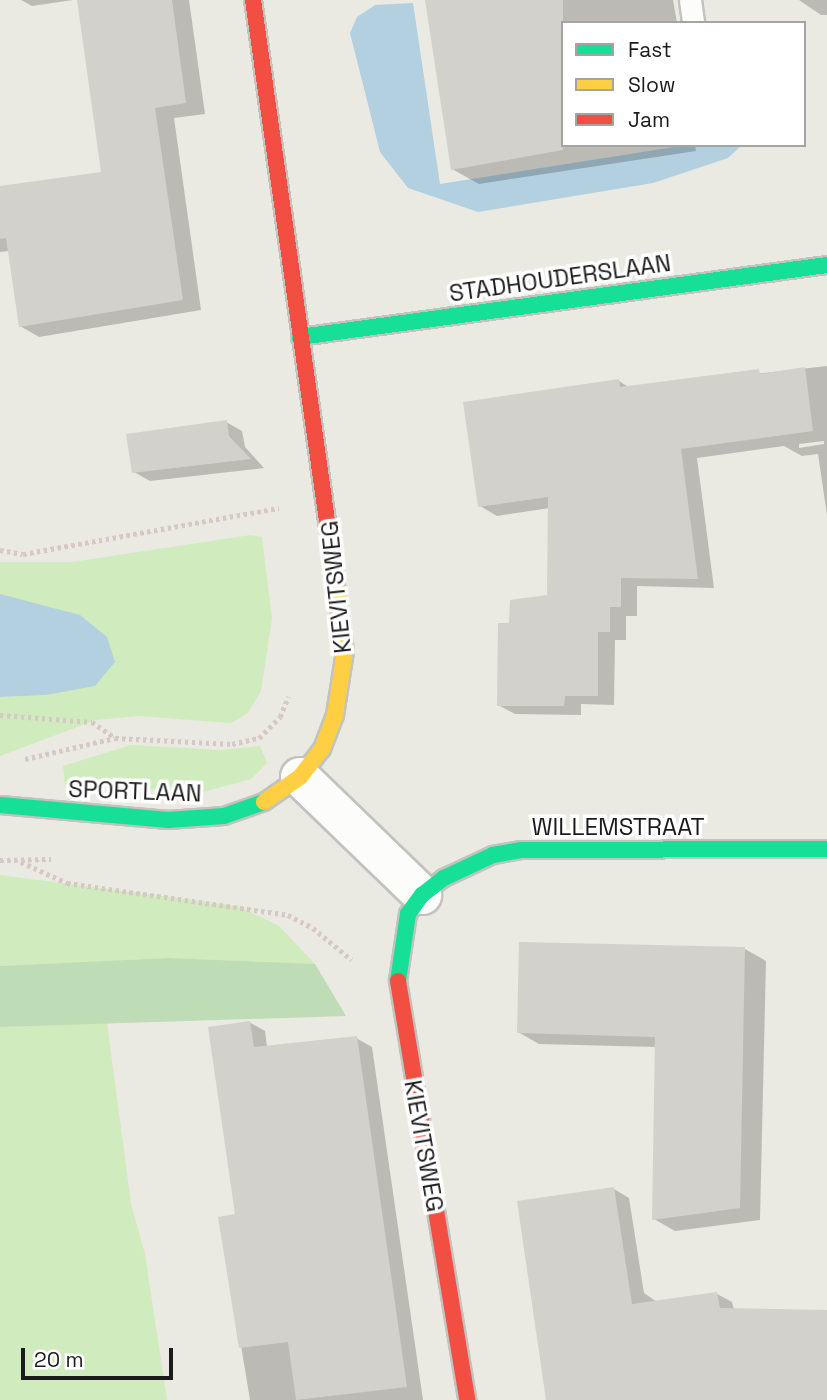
<!DOCTYPE html>
<html>
<head>
<meta charset="utf-8">
<style>
  body { margin:0 }
  #map { position:relative; width:827px; height:1400px; overflow:hidden; background:#eae9e2; font-family:"Space Grotesk",sans-serif }
  div>[style] { position:absolute }
  .grass>* { inset:0; background:#d0ebbd }
  .forest>* { inset:0; background:#bedcb5 }
  .water>* { inset:0; background:#b3d0e1 }
  .shadow>* { inset:0; background:#0003 }
  .building>* { inset:0; background:#d3d1cb }
  .path>* { height:4.5px; margin-top:-2.25px; transform-origin:0; background:repeating-linear-gradient(90deg,#d6c8c3 0 3.5px,transparent 0 7px) }
  .roads { filter:drop-shadow(2px 0 #c2c2bf) drop-shadow(-2px 0 #c2c2bf) drop-shadow(0 2px #c2c2bf) drop-shadow(0 -2px #c2c2bf) }
  .lane>* { height:21px; margin:-10.5px; padding:0 10.5px; transform-origin:10.5px; border-radius:10.5px; background:#fcfcfb }
  .street>* { height:38px; margin:-19px; padding:0 19px; transform-origin:19px; border-radius:19px; background:#fcfcfb }
  .fast>* { height:16px; margin:-8px; padding:0 8px; transform-origin:8px; border-radius:8px; background:#16e098 }
  .slow>* { height:16px; margin:-8px; padding:0 8px; transform-origin:8px; border-radius:8px; background:#ffcf43 }
  .jam>* { height:16px; margin:-8px; padding:0 8px; transform-origin:8px; border-radius:8px; background:#f24e42 }
  span { translate:-50% -50%; white-space:nowrap; text-align:center; line-height:1.15; -webkit-text-stroke:7px #fff; paint-order:stroke }
  .street-label { font-size:24px; color:#1b1b1b }
  .legend { position:absolute; left:561px; top:21px; width:245px; height:126px; box-sizing:border-box; background:#fff; border:2px solid #a4a4a4; margin:0; padding:9px 12px; list-style:none; font-size:21px; color:#1b1b1b }
  .legend li { display:flex; align-items:center; gap:14px; height:35px }
  .legend b { width:35px; border:2px solid #a4a4a4 }
  .scale { position:absolute; left:21px; top:1348px; width:152px; height:32px; box-sizing:border-box; border:4px solid #1b1b1b; border-top:0; padding-left:9px; font-size:21px; line-height:24px; white-space:nowrap; color:#1b1b1b; -webkit-text-stroke:5px #fff; paint-order:stroke }
</style>
</head>
<body>
<div id="map">
  <div class="grass">
    <i style="clip-path:polygon(251px 535px,262px 537px,272px 618px,261px 691px,248px 713px,231px 723px,139px 716px,96px 720px,0 756px,0 697px,46px 695px,19px 600px,0 594px,0 562px,72px 562px)"></i>
    <i style="clip-path:polygon(131px 745px,220px 750px,260px 746px,267px 763px,251px 779px,203px 792px,65px 784px,63px 766px)"></i>
    <i style="clip-path:polygon(0 875px,238px 906px,279px 926px,315px 964px,168px 958px,0 966px)"></i>
    <i style="clip-path:polygon(107px 1023px,131px 1204px,145px 1254px,167px 1400px,0 1400px,0 1027px)"></i>
  </div>
  <div class="forest">
    <i style="clip-path:polygon(168px 958px,315px 964px,346px 1016px,0 1027px,0 966px)"></i>
  </div>
  <div class="water">
    <i style="clip-path:polygon(413px 3px,440px 184px,687px 145px,742px 145px,728px 158px,653px 183px,478px 212px,408px 188px,380px 152px,350px 33px,357px 17px,375px 5px)"></i>
    <i style="clip-path:polygon(0 594px,80px 615px,107px 637px,115px 662px,95px 686px,46px 695px,0 697px)"></i>
  </div>
  <div class="shadow">
    <i style="clip-path:polygon(21px 0,73px 0,32px 6px)"></i>
    <i style="clip-path:polygon(78px 0,189px 0,205px 114px,174px 118px,201px 310px,39px 337px,20px 326px,10px 251px,0 252px,0 188px,103px 173px)"></i>
    <i style="clip-path:polygon(427px 0,673px 0,677px 23px,563px 23px,563px 145px,695px 145px,696px 151px,479px 184px,452px 169px)"></i>
    <i style="clip-path:polygon(799px 0,827px 0,827px 15px,821px 15px)"></i>
    <i style="clip-path:polygon(evenodd,827px 366px,827px 515px,818px 454px,802px 456px,784px 446px,697px 458px,714px 588px,637px 586px,637px 616px,626px 616px,626px 640px,615px 640px,614px 705px,581px 704px,581px 715px,515px 714px,498px 705px,511px 625px,549px 596px,550px 508px,497px 516px,480px 506px,619px 381px,630px 388px,827px 366px,824px 441px,824px 444px,799px 448px,799px 444px,824px 441px)"></i>
    <i style="clip-path:polygon(226px 422px,242px 431px,245px 447px,264px 468px,150px 481px,134px 472px)"></i>
    <i style="clip-path:polygon(745px 949px,766px 961px,760px 1220px,675px 1231px,654px 1219px,656px 1047px,539px 1044px,518px 1032px)"></i>
    <i style="clip-path:polygon(249px 1022px,265px 1031px,267px 1047px,356px 1038px,372px 1047px,423px 1400px,250px 1400px,220px 1218px,237px 1216px)"></i>
    <i style="clip-path:polygon(614px 1189px,629px 1198px,644px 1293px,657px 1302px,717px 1294px,732px 1302px,734px 1310px,827px 1312px,827px 1400px,548px 1400px)"></i>
  </div>
  <div class="building">
    <i style="clip-path:polygon(77px 0,172px 0,186px 103px,155px 108px,183px 300px,19px 327px,6px 238px,0 239px,0 186px,101px 172px)"></i>
    <i style="clip-path:polygon(425px 0,563px 0,563px 150px,451px 170px)"></i>
    <i style="clip-path:polygon(805px 367px,813px 431px,681px 449px,698px 579px,621px 578px,621px 607px,610px 607px,610px 632px,598px 632px,598px 696px,565px 696px,564px 706px,497px 706px,498px 623px,509px 623px,510px 600px,547px 595px,548px 497px,478px 507px,463px 402px,619px 379px,620px 387px,759px 369px,760px 374px)"></i>
    <i style="clip-path:polygon(227px 420px,229px 436px,251px 459px,132px 473px,126px 434px)"></i>
    <i style="clip-path:polygon(519px 942px,745px 947px,740px 1208px,652px 1220px,655px 1037px,517px 1033px)"></i>
    <i style="clip-path:polygon(250px 1021px,254px 1047px,357px 1036px,407px 1387px,296px 1400px,288px 1342px,239px 1348px,218px 1217px,235px 1214px,208px 1027px)"></i>
    <i style="clip-path:polygon(614px 1187px,632px 1304px,717px 1292px,720px 1308px,827px 1310px,827px 1400px,546px 1400px,517px 1201px)"></i>
  </div>
  <div class="path">
    <i style="left:0;top:550px;width:23px;rotate:10deg"></i>
    <i style="left:23px;top:554px;width:260px;rotate:-10.2deg"></i>
    <i style="left:0;top:715px;width:92px;rotate:4.4deg"></i>
    <i style="left:92px;top:722px;width:27px;rotate:34deg"></i>
    <i style="left:259px;top:738px;width:30px;rotate:-45deg"></i>
    <i style="left:280px;top:717px;width:22px;rotate:-68deg"></i>
    <i style="left:25px;top:759px;width:92px;rotate:-13.1deg"></i>
    <i style="left:115px;top:738px;width:117px;rotate:2.9deg"></i>
    <i style="left:232px;top:744px;width:28px;rotate:-13deg"></i>
    <i style="left:0;top:860px;width:51px;rotate:-1.1deg"></i>
    <i style="left:21px;top:862px;width:51px;rotate:24.5deg"></i>
    <i style="left:67px;top:883px;width:223px;rotate:8.2deg"></i>
    <i style="left:288px;top:915px;width:28px;rotate:27deg"></i>
    <i style="left:313px;top:928px;width:50px;rotate:39.4deg"></i>
  </div>
  <div class="roads">
    <div class="lane">
      <i style="left:690px;top:0;width:22px;rotate:82deg"></i>
    </div>
    <div class="street">
      <i style="left:300px;top:777px;width:170px;rotate:44deg"></i>
    </div>
    <div class="fast">
      <i style="left:300px;top:337px;width:532px;rotate:-7.78deg"></i>
      <i style="left:0;top:805px;width:169px;rotate:5.1deg"></i>
      <i style="left:168px;top:820px;width:56px;rotate:-4.1deg"></i>
      <i style="left:224px;top:816px;width:42px;rotate:-19.3deg"></i>
      <i style="left:398px;top:981px;width:68px;rotate:-81.5deg"></i>
      <i style="left:408px;top:914px;width:24px;rotate:-54deg"></i>
      <i style="left:422px;top:895px;width:28px;rotate:-38deg"></i>
      <i style="left:444px;top:878px;width:54px;rotate:-25.1deg"></i>
      <i style="left:493px;top:855px;width:29px;rotate:-10deg"></i>
      <i style="left:522px;top:850px;width:305px;rotate:-0.2deg"></i>
    </div>
    <div class="slow">
      <i style="left:264px;top:802px;width:44px;rotate:-34.8deg"></i>
      <i style="left:300px;top:777px;width:36px;rotate:-52deg"></i>
      <i style="left:322px;top:749px;width:36px;rotate:-69deg"></i>
      <i style="left:335px;top:715px;width:65px;rotate:-81.1deg"></i>
      <i style="left:345px;top:651px;width:89px;rotate:-97.8deg"></i>
    </div>
    <div class="jam">
      <i style="left:253px;top:0;width:569px;rotate:81.91deg"></i>
      <i style="left:398px;top:981px;width:425px;rotate:80.6deg"></i>
    </div>
  </div>
  <div class="street-label">
    <span style="left:560px;top:278px;rotate:-8deg">STADHOUDERSLAAN</span>
    <span style="left:336px;top:587px;rotate:-96deg">KIEVITSWEG</span>
    <span style="left:135px;top:791px;rotate:2deg">SPORTLAAN</span>
    <span style="left:618px;top:827px">WILLEMSTRAAT</span>
    <span style="left:424px;top:1146px;rotate:80deg">KIEVITSWEG</span>
  </div>
  <ul class="legend">
  <li><b style="height:9px;background:#16e098"></b>Fast</li>
  <li><b style="height:9px;background:#ffcf43"></b>Slow</li>
  <li><b style="height:9px;background:#f24e42"></b>Jam</li>
  </ul>
  <div class="scale">20 m</div>
</div>
</body>
</html>
